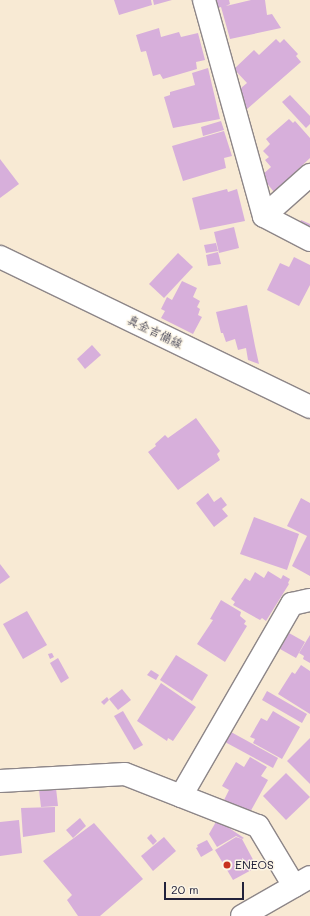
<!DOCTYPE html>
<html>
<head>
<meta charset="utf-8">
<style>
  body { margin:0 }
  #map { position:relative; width:310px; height:916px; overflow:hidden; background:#f8ead4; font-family:Mali,"Klee One",sans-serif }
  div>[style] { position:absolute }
  .building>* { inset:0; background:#d7afdb }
  .roads { filter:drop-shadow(1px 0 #8d8688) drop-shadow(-1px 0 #8d8688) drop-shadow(0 1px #8d8688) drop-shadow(0 -1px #8d8688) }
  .street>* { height:22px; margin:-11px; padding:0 11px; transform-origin:11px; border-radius:11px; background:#fff }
  .secondary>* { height:22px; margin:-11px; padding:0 11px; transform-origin:11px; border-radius:11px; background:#fff }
  .highway>* { height:22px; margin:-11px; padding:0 11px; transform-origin:11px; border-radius:11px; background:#fff }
  .dots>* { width:11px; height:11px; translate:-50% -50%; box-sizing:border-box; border:2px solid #fcf5e5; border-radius:50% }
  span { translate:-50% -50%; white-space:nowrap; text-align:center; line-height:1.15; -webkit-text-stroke:3px #fcf5e5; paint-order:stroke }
  .street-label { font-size:12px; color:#22223b }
  .poi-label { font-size:12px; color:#22223b }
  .left { translate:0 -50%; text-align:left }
  .scale { position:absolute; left:164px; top:882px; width:80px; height:18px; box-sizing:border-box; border:2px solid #22223b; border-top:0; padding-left:5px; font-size:12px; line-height:14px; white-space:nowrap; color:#22223b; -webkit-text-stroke:3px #fcf5e5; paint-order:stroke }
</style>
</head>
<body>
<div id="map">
  <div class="building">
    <i style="clip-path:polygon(114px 0,151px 0,152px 5px,119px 15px)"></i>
    <i style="clip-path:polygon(153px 0,172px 0,154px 5px)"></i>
    <i style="clip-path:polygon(212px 0,229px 0,230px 4px,226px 6px,251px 0,265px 0,267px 15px,272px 14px,281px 28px,230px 39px,221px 7px,212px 10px)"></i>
    <i style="clip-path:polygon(159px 28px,161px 37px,179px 32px,181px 37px,198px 33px,205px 60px,196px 62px,197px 69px,163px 79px,160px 74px,153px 76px,146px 51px,141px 52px,136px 35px)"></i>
    <i style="clip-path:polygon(276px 39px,280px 43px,284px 39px,298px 54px,296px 56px,301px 62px,246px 110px,235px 93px,247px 83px,234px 69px,254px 50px,259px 55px)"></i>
    <i style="clip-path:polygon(208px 68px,220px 119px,173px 128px,164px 97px,170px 95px,170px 92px,195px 85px,192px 73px)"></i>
    <i style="clip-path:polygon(290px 95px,310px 116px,310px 124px,306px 128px,282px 102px)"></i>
    <i style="clip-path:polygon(289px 119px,293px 123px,295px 121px,310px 138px,310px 158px,274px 192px,261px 176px,271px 167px,265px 160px,269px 157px,263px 151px,270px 144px,266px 139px)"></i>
    <i style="clip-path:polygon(221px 121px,224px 130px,203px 136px,201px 127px)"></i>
    <i style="clip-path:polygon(224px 131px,232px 156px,224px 158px,226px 168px,183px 181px,172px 146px)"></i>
    <i style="clip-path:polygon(0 159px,19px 184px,0 198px)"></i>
    <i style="clip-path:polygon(227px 189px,228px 192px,237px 189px,245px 221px,200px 230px,192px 198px)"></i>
    <i style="clip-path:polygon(301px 220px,310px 224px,310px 233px,298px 227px)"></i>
    <i style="clip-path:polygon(234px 227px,239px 248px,219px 253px,214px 232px)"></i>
    <i style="clip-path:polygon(216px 243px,218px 251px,206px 253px,204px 245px)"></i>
    <i style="clip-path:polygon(218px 252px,221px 264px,208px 266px,206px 255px)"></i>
    <i style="clip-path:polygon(178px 253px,193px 267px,164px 298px,149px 284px)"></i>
    <i style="clip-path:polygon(294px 257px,310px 265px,310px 285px,299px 306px,267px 290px,280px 263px,289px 267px)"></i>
    <i style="clip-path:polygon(182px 281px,197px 288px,193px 297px,200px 301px,197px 307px,200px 309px,198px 315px,202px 317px,193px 334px,161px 318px,165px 311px,161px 309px,167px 297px,172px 300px)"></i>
    <i style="clip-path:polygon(247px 305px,255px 346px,259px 364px,248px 360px,246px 348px,238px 350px,235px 339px,226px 342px,223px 333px,221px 333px,216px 312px)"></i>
    <i style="clip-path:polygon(92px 345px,101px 355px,85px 369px,77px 359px)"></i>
    <i style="clip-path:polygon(196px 418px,220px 451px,217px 454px,220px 460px,178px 490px,148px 452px,156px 446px,155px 444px,165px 435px,168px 438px)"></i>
    <i style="clip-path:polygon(208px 493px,214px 502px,221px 497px,227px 505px,222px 509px,228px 516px,214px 527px,196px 503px)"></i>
    <i style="clip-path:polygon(301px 498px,310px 503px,310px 576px,292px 566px,307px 536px,287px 526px)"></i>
    <i style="clip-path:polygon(254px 517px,299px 534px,287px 570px,240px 554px)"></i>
    <i style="clip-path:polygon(0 564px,10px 577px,0 584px)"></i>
    <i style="clip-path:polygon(268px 571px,281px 579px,283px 575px,290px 579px,288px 583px,289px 584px,266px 621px,262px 618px,260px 620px,233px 605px,235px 602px,231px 599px,245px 578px,250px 581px,255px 572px,264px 578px)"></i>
    <i style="clip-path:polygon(221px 600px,241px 612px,240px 616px,246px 621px,244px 624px,247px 626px,225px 662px,197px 644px,213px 620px,210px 619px)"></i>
    <i style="clip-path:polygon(27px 611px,47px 645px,23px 659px,3px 624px)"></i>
    <i style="clip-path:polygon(289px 633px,305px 642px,296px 658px,280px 649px)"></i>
    <i style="clip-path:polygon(310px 635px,310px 663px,303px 659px,304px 656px,299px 653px)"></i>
    <i style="clip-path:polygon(52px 653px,54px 657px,50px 659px,48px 654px)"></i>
    <i style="clip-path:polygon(176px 655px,208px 675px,192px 701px,160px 680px)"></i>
    <i style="clip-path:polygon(58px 658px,69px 678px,61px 683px,50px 663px)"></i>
    <i style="clip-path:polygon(301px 665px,310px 671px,310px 714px,278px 694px,292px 672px,295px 674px)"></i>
    <i style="clip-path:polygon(151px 670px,159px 675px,156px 680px,147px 675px)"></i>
    <i style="clip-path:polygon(161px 683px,196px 707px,173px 741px,168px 738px,167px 741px,137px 721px)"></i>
    <i style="clip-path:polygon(122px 689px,131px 700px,118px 710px,109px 699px)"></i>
    <i style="clip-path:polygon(267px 691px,307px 714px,302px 723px,262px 700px)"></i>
    <i style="clip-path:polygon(107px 697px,109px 700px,104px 705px,101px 702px)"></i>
    <i style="clip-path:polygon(123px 711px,143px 745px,134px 750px,114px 716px)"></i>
    <i style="clip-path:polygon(273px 711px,300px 727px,282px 759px,253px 743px,255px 739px,250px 737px,261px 718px,267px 721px)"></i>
    <i style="clip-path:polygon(231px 732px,278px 758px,273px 768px,225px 742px)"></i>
    <i style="clip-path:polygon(310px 738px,310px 784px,287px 761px)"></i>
    <i style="clip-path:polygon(250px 757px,267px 767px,261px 776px,268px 780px,249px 814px,224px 800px,229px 790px,222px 786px,236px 762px,244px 767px)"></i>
    <i style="clip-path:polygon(286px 773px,310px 797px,286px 820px,263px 796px)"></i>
    <i style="clip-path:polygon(56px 788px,58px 806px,41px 807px,39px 790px)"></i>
    <i style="clip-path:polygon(55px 807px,55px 832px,23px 837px,21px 808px)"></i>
    <i style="clip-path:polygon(80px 818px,86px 826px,73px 838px,66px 830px)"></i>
    <i style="clip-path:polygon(19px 820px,22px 853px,0 856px,0 822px)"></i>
    <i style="clip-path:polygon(217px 820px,244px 838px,242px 839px,236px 836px,217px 847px,209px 834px)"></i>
    <i style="clip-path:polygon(94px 823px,143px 879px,100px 916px,78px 916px,67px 900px,72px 895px,43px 861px)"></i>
    <i style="clip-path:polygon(151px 834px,157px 841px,153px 845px,147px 838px)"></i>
    <i style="clip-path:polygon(164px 837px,176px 851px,153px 871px,141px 856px)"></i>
    <i style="clip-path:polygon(236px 837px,242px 839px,257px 867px,233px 880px,215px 850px)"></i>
    <i style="clip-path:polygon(207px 840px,213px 850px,201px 857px,196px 848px,198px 847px,197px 845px)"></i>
  </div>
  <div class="roads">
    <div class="street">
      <i style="left:204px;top:0;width:224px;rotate:74.5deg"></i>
      <i style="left:264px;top:216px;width:52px;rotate:27.6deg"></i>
      <i style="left:264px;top:216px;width:62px;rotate:-41.7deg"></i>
      <i style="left:0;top:781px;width:125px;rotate:-3.2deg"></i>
      <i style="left:125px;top:774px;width:143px;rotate:21.4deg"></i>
      <i style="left:258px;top:826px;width:70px;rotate:59deg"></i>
      <i style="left:181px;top:796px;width:222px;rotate:-60deg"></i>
      <i style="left:292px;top:604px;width:18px;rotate:-13deg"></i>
    </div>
    <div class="secondary">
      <i style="left:0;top:257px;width:344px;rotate:25.8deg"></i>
    </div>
    <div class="highway">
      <i style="left:242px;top:916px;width:78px;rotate:-29.8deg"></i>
    </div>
  </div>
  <div class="dots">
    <i style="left:227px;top:865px;background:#c8321e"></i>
  </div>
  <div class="street-label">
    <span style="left:155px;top:332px;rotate:26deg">真金吉備線</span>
  </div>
  <div class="poi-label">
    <span class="left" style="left:235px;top:865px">ENEOS</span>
  </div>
  <div class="scale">20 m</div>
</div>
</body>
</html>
